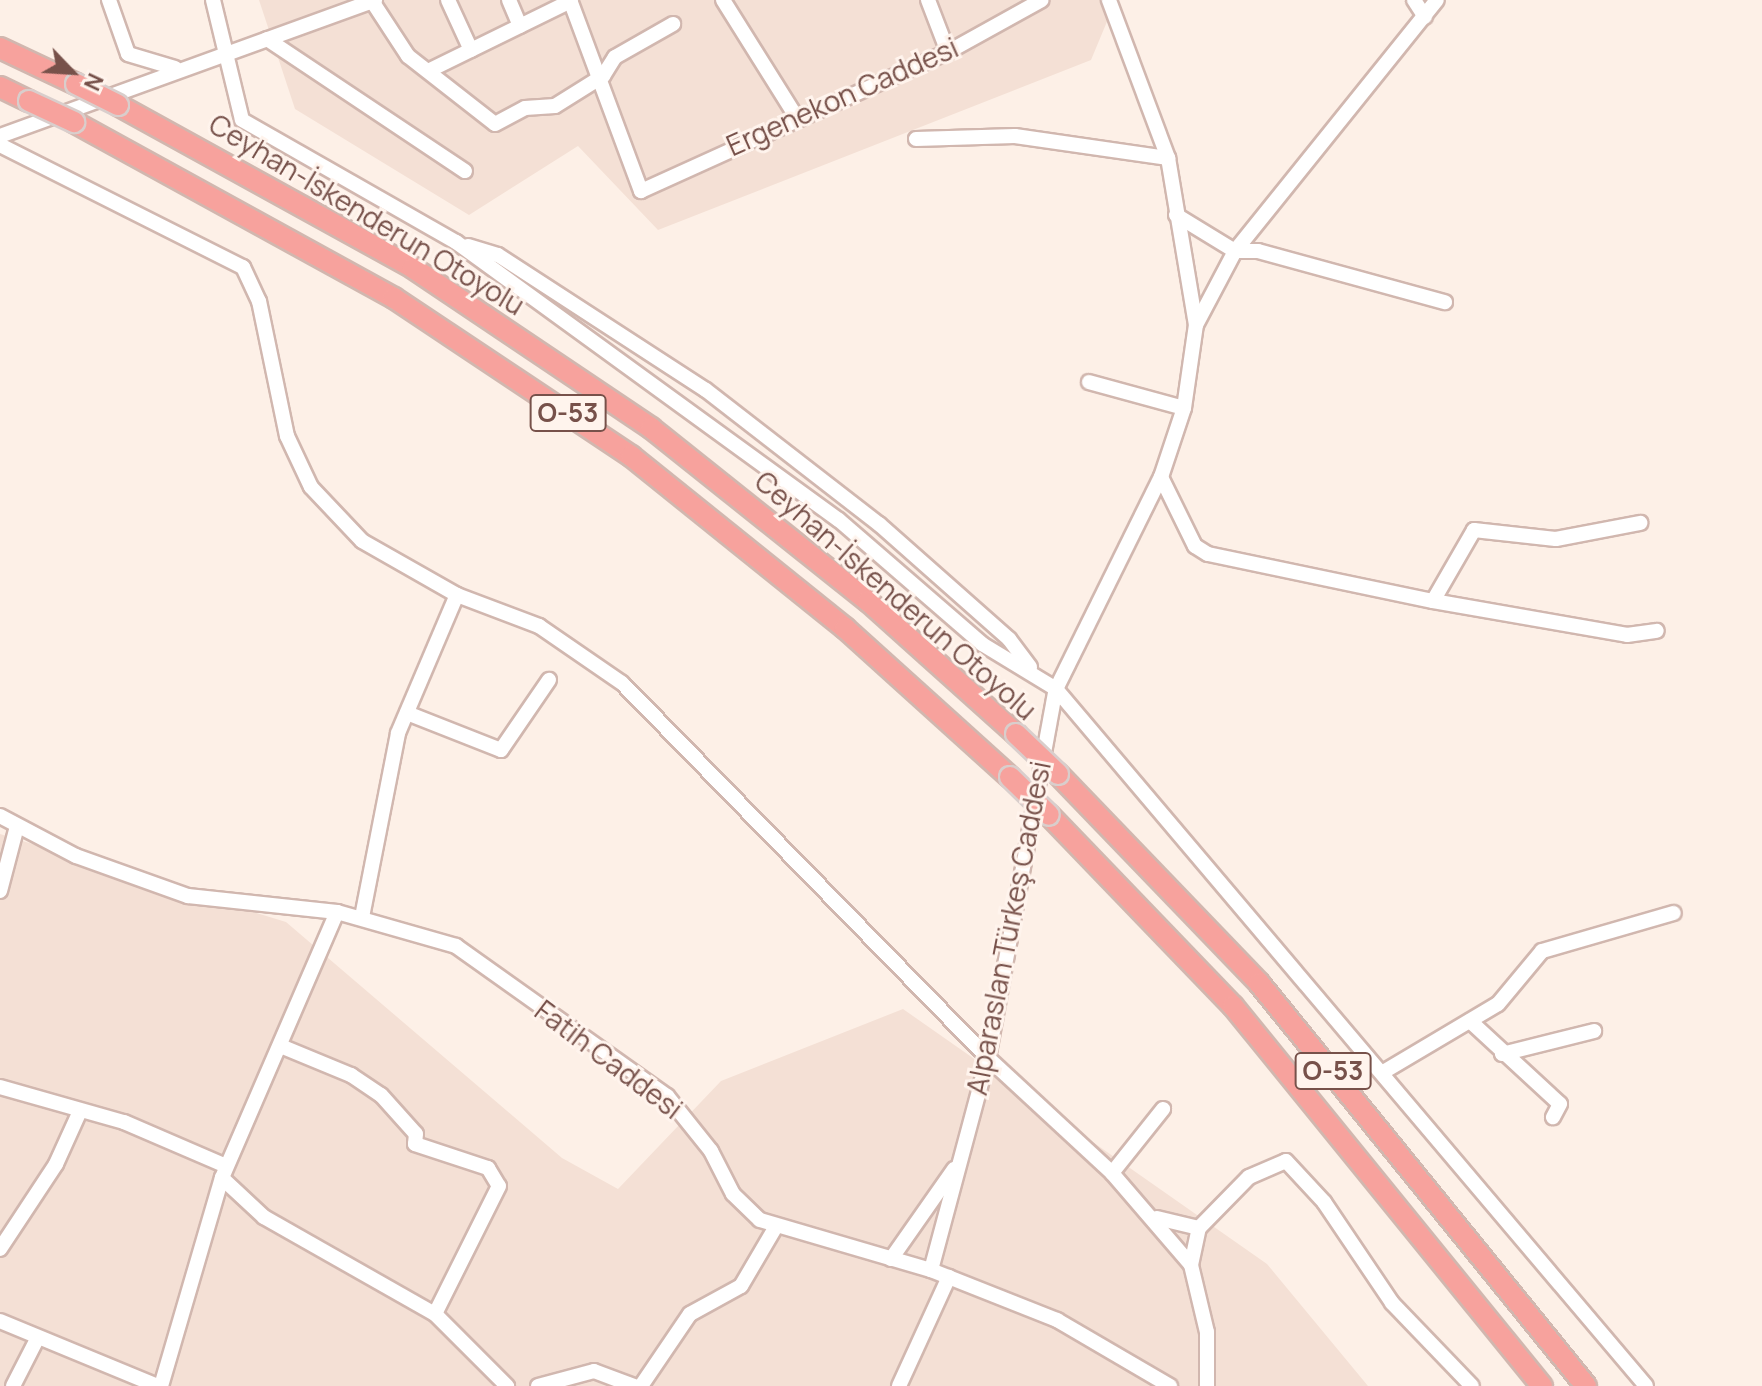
<!DOCTYPE html>
<html>
<head>
<meta charset="utf-8">
<style>
  body { margin:0 }
  #map { position:relative; width:1762px; height:1386px; overflow:hidden; background:#fdf0e7; font-family:Manrope,sans-serif }
  div>[style] { position:absolute }
  .residential>* { inset:0; background:#f4e0d5 }
  .roads { filter:drop-shadow(2px 0 #d1b7af) drop-shadow(-2px 0 #d1b7af) drop-shadow(0 2px #d1b7af) drop-shadow(0 -2px #d1b7af) }
  .minor>* { height:14px; margin:-7px; padding:0 7px; transform-origin:7px; border-radius:7px; background:#fff }
  .highway>* { height:20px; margin:-10px; padding:0 10px; transform-origin:10px; border-radius:10px; background:#f7a29d }
  .bridges { filter:drop-shadow(2px 0 #d9cecc) drop-shadow(-2px 0 #d9cecc) drop-shadow(0 2px #d9cecc) drop-shadow(0 -2px #d9cecc) }
  .highway-bridge>* { height:20px; margin:-10px; padding:0 10px; transform-origin:10px; border-radius:10px; background:#f7a29d }
  span { translate:-50% -50%; white-space:nowrap; text-align:center; line-height:1.15; -webkit-text-stroke:6px #fff4ed; paint-order:stroke }
  .shield-label span { padding:2px 6px; background:#fff4ed; border:2px solid; border-radius:6px; -webkit-text-stroke-width:0 }
  .shield-label { font-size:26px; color:#77514a; font-weight:700 }
  .street-label { font-size:28px; color:#77514a }
  .north { position:absolute; left:32px; top:32px; width:80px; height:80px; -webkit-text-stroke:6px #fff4ed; paint-order:stroke; rotate:115deg; font-size:22px; font-weight:700; line-height:32px; text-align:center; color:#77514a }
  .north::after { content:''; display:block; margin:auto; width:28px; height:36px; background:#77514a; clip-path:polygon(50% 0,100% 100%,50% 72%,0 100%) }
</style>
</head>
<body>
<div id="map">
  <div class="residential">
    <i style="clip-path:polygon(259px 0,1116px 0,1091px 60px,658px 230px,578px 146px,469px 215px,295px 109px)"></i>
    <i style="clip-path:polygon(0 834px,286px 922px,562px 1158px,618px 1189px,721px 1081px,903px 1009px,1267px 1264px,1368px 1386px,0 1386px)"></i>
  </div>
  <div class="roads">
    <div class="minor">
      <i style="left:109px;top:0;width:57px;rotate:70.6deg"></i>
      <i style="left:128px;top:54px;width:49px;rotate:16.6deg"></i>
      <i style="left:213px;top:0;width:123px;rotate:76.4deg"></i>
      <i style="left:242px;top:120px;width:246px;rotate:29.7deg"></i>
      <i style="left:456px;top:242px;width:473px;rotate:36deg"></i>
      <i style="left:839px;top:520px;width:189px;rotate:40.9deg"></i>
      <i style="left:982px;top:644px;width:87px;rotate:31.3deg"></i>
      <i style="left:1056px;top:689px;width:913px;rotate:49.75deg"></i>
      <i style="left:448px;top:0;width:55px;rotate:65.3deg"></i>
      <i style="left:509px;top:0;width:28px;rotate:67deg"></i>
      <i style="left:570px;top:0;width:204px;rotate:69.6deg"></i>
      <i style="left:641px;top:191px;width:337px;rotate:-24.4deg"></i>
      <i style="left:948px;top:52px;width:107px;rotate:-29deg"></i>
      <i style="left:723px;top:0;width:136px;rotate:57.9deg"></i>
      <i style="left:928px;top:0;width:56px;rotate:69deg"></i>
      <i style="left:1414px;top:0;width:20px;rotate:57deg"></i>
      <i style="left:372px;top:1px;width:66px;rotate:56.8deg"></i>
      <i style="left:408px;top:56px;width:110px;rotate:38deg"></i>
      <i style="left:495px;top:124px;width:34px;rotate:-28deg"></i>
      <i style="left:525px;top:108px;width:30px;rotate:-4deg"></i>
      <i style="left:555px;top:106px;width:57px;rotate:-32deg"></i>
      <i style="left:603px;top:76px;width:22px;rotate:-58deg"></i>
      <i style="left:615px;top:57px;width:67px;rotate:-29.6deg"></i>
      <i style="left:267px;top:39px;width:238px;rotate:33.7deg"></i>
      <i style="left:428px;top:71px;width:159px;rotate:-26.1deg"></i>
      <i style="left:0;top:136px;width:399px;rotate:-19.9deg"></i>
      <i style="left:916px;top:139px;width:99px;rotate:-1.7deg"></i>
      <i style="left:1015px;top:136px;width:155px;rotate:8.2deg"></i>
      <i style="left:0;top:145px;width:272px;rotate:26.7deg"></i>
      <i style="left:243px;top:267px;width:38px;rotate:65deg"></i>
      <i style="left:259px;top:301px;width:138px;rotate:78.3deg"></i>
      <i style="left:287px;top:436px;width:56px;rotate:64.8deg"></i>
      <i style="left:311px;top:487px;width:74px;rotate:46.6deg"></i>
      <i style="left:362px;top:541px;width:109px;rotate:29.6deg"></i>
      <i style="left:457px;top:595px;width:88px;rotate:20.7deg"></i>
      <i style="left:539px;top:626px;width:101px;rotate:34.5deg"></i>
      <i style="left:622px;top:683px;width:524px;rotate:45.7deg"></i>
      <i style="left:988px;top:1058px;width:169px;rotate:42.8deg"></i>
      <i style="left:1112px;top:1173px;width:121px;rotate:49.3deg"></i>
      <i style="left:1191px;top:1265px;width:69px;rotate:76.6deg"></i>
      <i style="left:1207px;top:1332px;width:54px;rotate:90deg"></i>
      <i style="left:1176px;top:215px;width:69px;rotate:31.4deg"></i>
      <i style="left:1235px;top:251px;width:23px"></i>
      <i style="left:1258px;top:251px;width:194px;rotate:15.3deg"></i>
      <i style="left:468px;top:246px;width:31px;rotate:17deg"></i>
      <i style="left:498px;top:255px;width:248px;rotate:33deg"></i>
      <i style="left:706px;top:390px;width:219px;rotate:37.8deg"></i>
      <i style="left:879px;top:524px;width:174px;rotate:41.5deg"></i>
      <i style="left:1009px;top:639px;width:35px;rotate:53deg"></i>
      <i style="left:1196px;top:325px;width:84px;rotate:-62.2deg"></i>
      <i style="left:1235px;top:251px;width:322px;rotate:-51.2deg"></i>
      <i style="left:1089px;top:382px;width:98px;rotate:15.3deg"></i>
      <i style="left:1161px;top:477px;width:77px;rotate:63.8deg"></i>
      <i style="left:1195px;top:546px;width:15px;rotate:32deg"></i>
      <i style="left:1208px;top:554px;width:230px;rotate:11.8deg"></i>
      <i style="left:1433px;top:601px;width:82px;rotate:-60deg"></i>
      <i style="left:1474px;top:530px;width:82px;rotate:6.3deg"></i>
      <i style="left:1556px;top:539px;width:86px;rotate:-10.8deg"></i>
      <i style="left:1433px;top:601px;width:197px;rotate:9.9deg"></i>
      <i style="left:1627px;top:635px;width:30px;rotate:-8deg"></i>
      <i style="left:407px;top:713px;width:101px;rotate:21.5deg"></i>
      <i style="left:501px;top:750px;width:85px;rotate:-55.6deg"></i>
      <i style="left:0;top:816px;width:86px;rotate:27.8deg"></i>
      <i style="left:76px;top:856px;width:119px;rotate:19.7deg"></i>
      <i style="left:188px;top:896px;width:150px;rotate:6.1deg"></i>
      <i style="left:337px;top:912px;width:124px;rotate:15.9deg"></i>
      <i style="left:456px;top:946px;width:259px;rotate:35.4deg"></i>
      <i style="left:667px;top:1096px;width:70px;rotate:51.3deg"></i>
      <i style="left:711px;top:1151px;width:48px;rotate:62.9deg"></i>
      <i style="left:733px;top:1194px;width:37px;rotate:44deg"></i>
      <i style="left:760px;top:1220px;width:178px;rotate:16.3deg"></i>
      <i style="left:931px;top:1270px;width:136px;rotate:21.6deg"></i>
      <i style="left:1057px;top:1320px;width:131px;rotate:30.3deg"></i>
      <i style="left:0;top:891px;width:67px;rotate:-75.3deg"></i>
      <i style="left:337px;top:912px;width:290px;rotate:113.4deg"></i>
      <i style="left:222px;top:1178px;width:57px;rotate:42.9deg"></i>
      <i style="left:264px;top:1217px;width:197px;rotate:29.6deg"></i>
      <i style="left:435px;top:1314px;width:102px;rotate:45deg"></i>
      <i style="left:362px;top:917px;width:187px;rotate:-78.9deg"></i>
      <i style="left:398px;top:733px;width:150px;rotate:-66.9deg"></i>
      <i style="left:1470px;top:1021px;width:122px;rotate:42.7deg"></i>
      <i style="left:1560px;top:1104px;width:15px;rotate:118deg"></i>
      <i style="left:283px;top:1047px;width:74px;rotate:22.4deg"></i>
      <i style="left:351px;top:1075px;width:36px;rotate:34deg"></i>
      <i style="left:381px;top:1095px;width:52px;rotate:48.1deg"></i>
      <i style="left:416px;top:1134px;width:10px;rotate:96deg"></i>
      <i style="left:415px;top:1144px;width:77px;rotate:18.2deg"></i>
      <i style="left:488px;top:1168px;width:21px;rotate:59deg"></i>
      <i style="left:499px;top:1186px;width:143px;rotate:116.6deg"></i>
      <i style="left:1502px;top:1054px;width:95px;rotate:-14deg"></i>
      <i style="left:1385px;top:1071px;width:131px;rotate:-30.7deg"></i>
      <i style="left:1498px;top:1004px;width:69px;rotate:-50.3deg"></i>
      <i style="left:1542px;top:951px;width:137px;rotate:-16.1deg"></i>
      <i style="left:0;top:1087px;width:129px;rotate:15.8deg"></i>
      <i style="left:124px;top:1122px;width:109px;rotate:23.3deg"></i>
      <i style="left:1112px;top:1173px;width:82px;rotate:-51.4deg"></i>
      <i style="left:1157px;top:1218px;width:43px;rotate:13.4deg"></i>
      <i style="left:0;top:1249px;width:102px;rotate:-56.6deg"></i>
      <i style="left:56px;top:1164px;width:58px;rotate:-65.6deg"></i>
      <i style="left:891px;top:1259px;width:110px;rotate:-55deg"></i>
      <i style="left:1191px;top:1265px;width:38px;rotate:-78deg"></i>
      <i style="left:1199px;top:1228px;width:71px;rotate:-45.6deg"></i>
      <i style="left:1249px;top:1177px;width:40px;rotate:-23.4deg"></i>
      <i style="left:1286px;top:1161px;width:56px;rotate:47.2deg"></i>
      <i style="left:1324px;top:1202px;width:122px;rotate:56deg"></i>
      <i style="left:1392px;top:1303px;width:115px;rotate:46.1deg"></i>
      <i style="left:931px;top:1270px;width:220px;rotate:-75deg"></i>
      <i style="left:988px;top:1058px;width:375px;rotate:-79.6deg"></i>
      <i style="left:1056px;top:689px;width:237px;rotate:-63.7deg"></i>
      <i style="left:1161px;top:477px;width:73px;rotate:-71.6deg"></i>
      <i style="left:1184px;top:408px;width:84px;rotate:-81.8deg"></i>
      <i style="left:1196px;top:325px;width:169px;rotate:-99.5deg"></i>
      <i style="left:1168px;top:158px;width:169px;rotate:-110.5deg"></i>
      <i style="left:0;top:1321px;width:171px;rotate:22.4deg"></i>
      <i style="left:13px;top:1386px;width:51px;rotate:-62.9deg"></i>
      <i style="left:161px;top:1386px;width:217px;rotate:-73.7deg"></i>
      <i style="left:538px;top:1386px;width:58px;rotate:-15deg"></i>
      <i style="left:594px;top:1371px;width:43px;rotate:20.6deg"></i>
      <i style="left:641px;top:1386px;width:87px;rotate:-55.8deg"></i>
      <i style="left:690px;top:1314px;width:58px;rotate:-28.8deg"></i>
      <i style="left:741px;top:1286px;width:67px;rotate:-59.6deg"></i>
      <i style="left:899px;top:1386px;width:120px;rotate:-65.4deg"></i>
    </div>
    <div class="highway">
      <i style="left:0;top:48px;width:84px;rotate:25.3deg"></i>
      <i style="left:0;top:87px;width:32px;rotate:26deg"></i>
      <i style="left:118px;top:105px;width:337px;rotate:28.9deg"></i>
      <i style="left:413px;top:268px;width:287px;rotate:33.9deg"></i>
      <i style="left:651px;top:428px;width:278px;rotate:38.6deg"></i>
      <i style="left:868px;top:601px;width:199px;rotate:41.9deg"></i>
      <i style="left:74px;top:122px;width:365px;rotate:28.8deg"></i>
      <i style="left:394px;top:298px;width:285px;rotate:33.7deg"></i>
      <i style="left:631px;top:456px;width:275px;rotate:38.8deg"></i>
      <i style="left:845px;top:628px;width:222px;rotate:42.1deg"></i>
      <i style="left:1058px;top:774px;width:290px;rotate:46.1deg"></i>
      <i style="left:1259px;top:983px;width:519px;rotate:50.94deg"></i>
      <i style="left:1049px;top:815px;width:265px;rotate:46.1deg"></i>
      <i style="left:1233px;top:1006px;width:490px;rotate:50.9deg"></i>
    </div>
  </div>
  <div class="bridges">
    <div class="highway-bridge">
      <i style="left:76px;top:84px;width:47px;rotate:26.6deg"></i>
      <i style="left:29px;top:101px;width:50px;rotate:25deg"></i>
      <i style="left:1016px;top:734px;width:58px;rotate:43.6deg"></i>
      <i style="left:1010px;top:777px;width:54px;rotate:44.3deg"></i>
    </div>
  </div>
  <div class="shield-label">
    <span style="left:568px;top:413px">O-53</span>
    <span style="left:1333px;top:1071px">O-53</span>
  </div>
  <div class="street-label">
    <span style="left:842px;top:96px;rotate:-24deg">Ergenekon Caddesi</span>
    <span style="left:367px;top:214px;rotate:31deg">Ceyhan-İskenderun Otoyolu</span>
    <span style="left:896px;top:595px;rotate:41deg">Ceyhan-İskenderun Otoyolu</span>
    <span style="left:1008px;top:928px;rotate:-79deg">Alparaslan Türkeş Caddesi</span>
    <span style="left:609px;top:1059px;rotate:37deg">Fatih Caddesi</span>
  </div>
  <div class="north">N</div>
</div>
</body>
</html>
